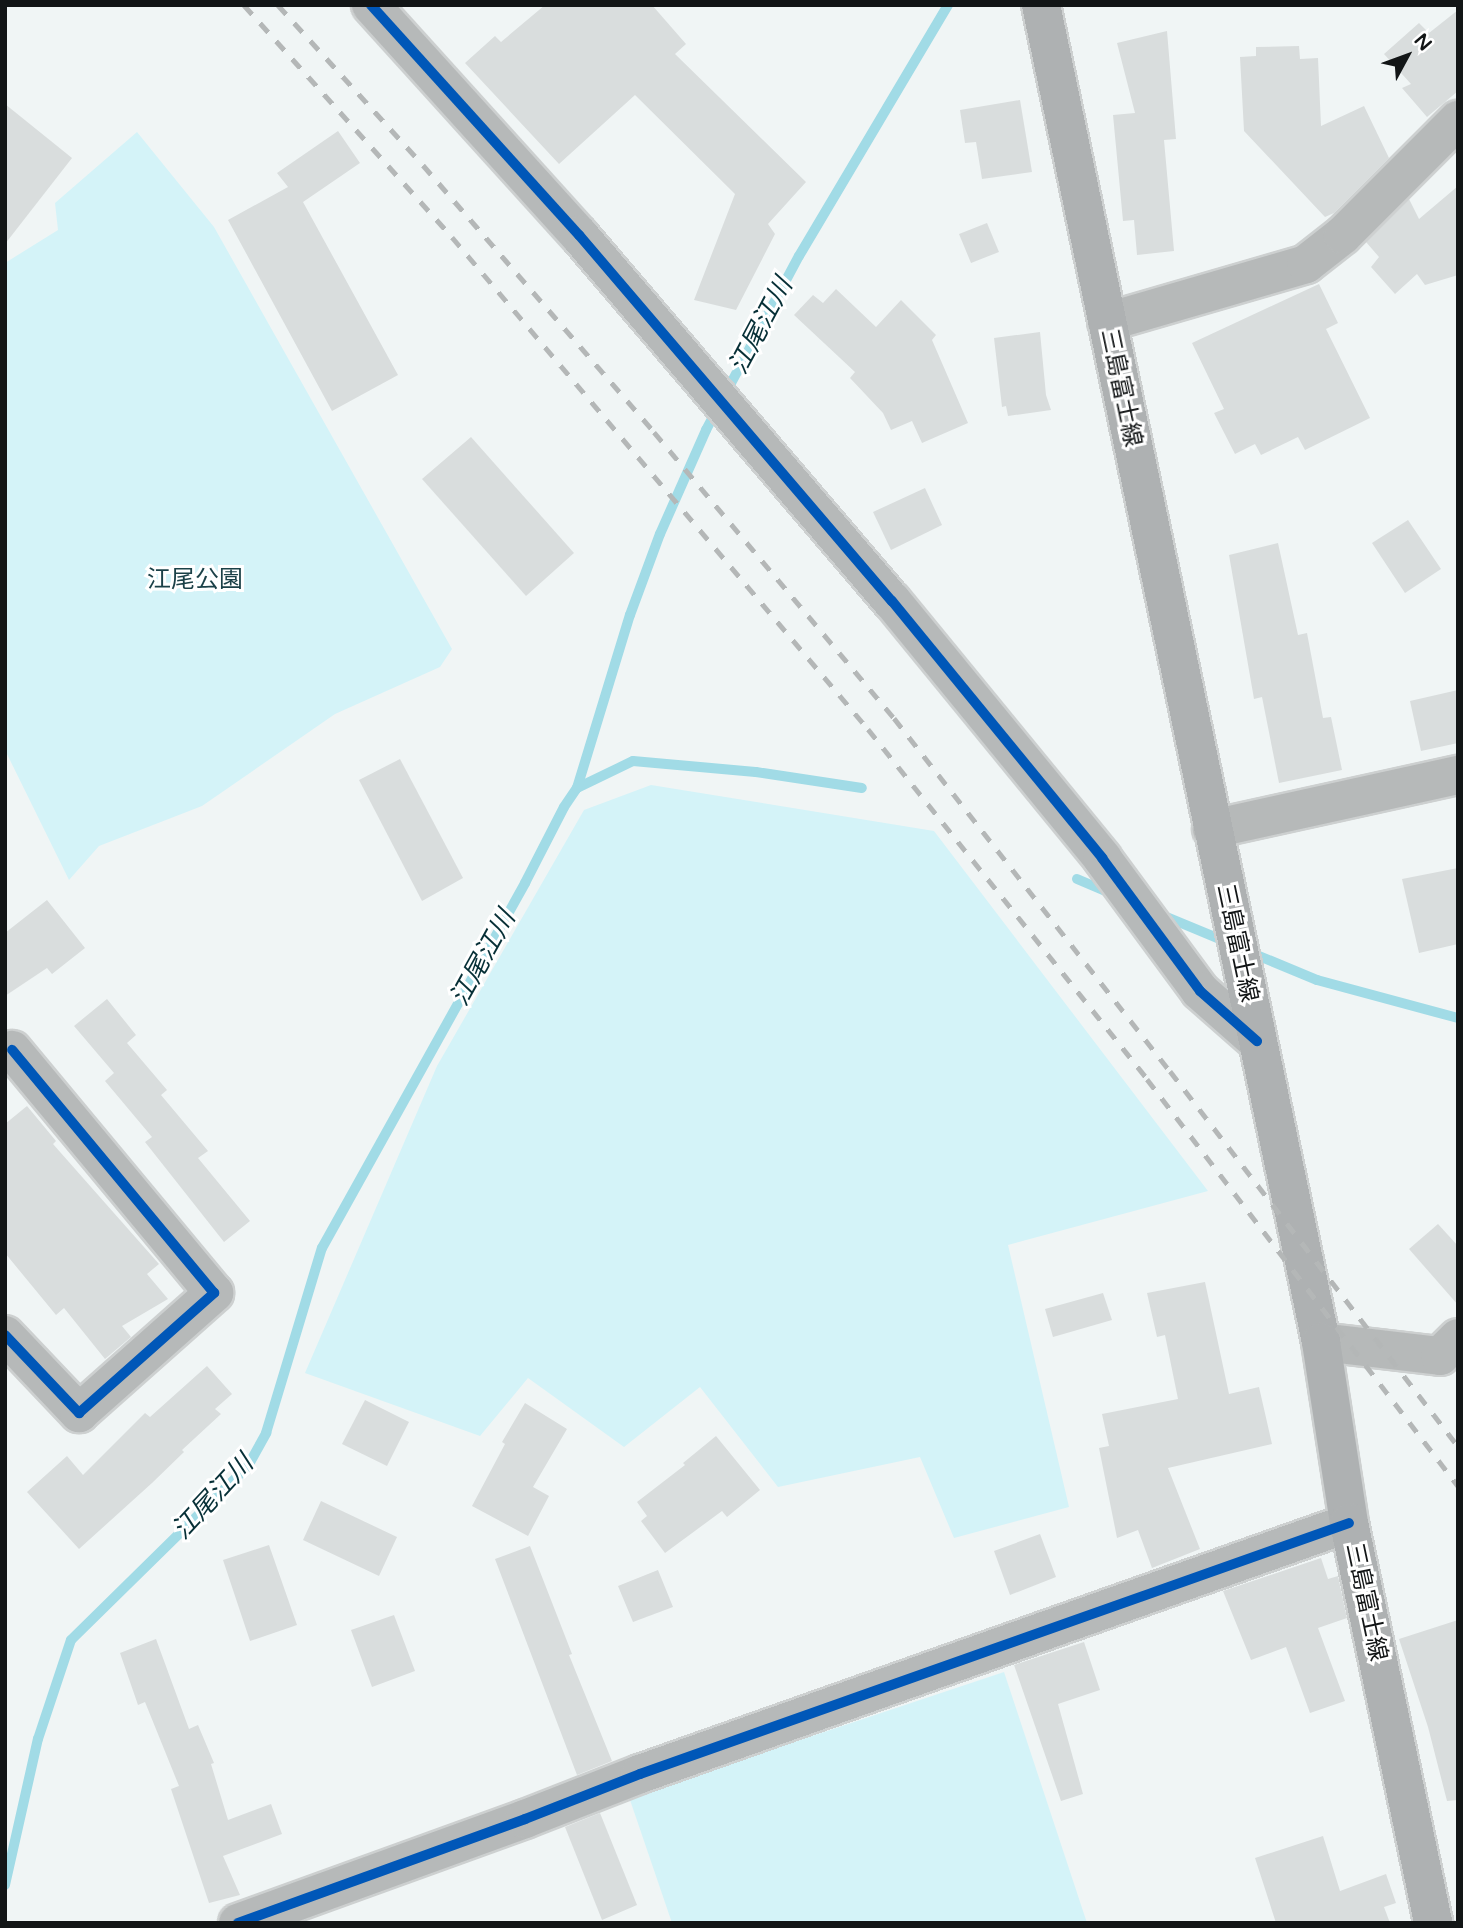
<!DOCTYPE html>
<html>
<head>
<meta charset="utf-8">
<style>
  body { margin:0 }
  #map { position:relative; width:1463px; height:1928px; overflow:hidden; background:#f0f5f5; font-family:"Varela Round","Noto Sans JP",sans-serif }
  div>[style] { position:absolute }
  .green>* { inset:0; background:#d4f3f8 }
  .stream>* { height:10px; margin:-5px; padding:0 5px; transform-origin:5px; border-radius:5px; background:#a1dbe6 }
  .building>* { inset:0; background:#d9dddd }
  .roads { filter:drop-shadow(2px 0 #cdd0d0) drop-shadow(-2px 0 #cdd0d0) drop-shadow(0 2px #cdd0d0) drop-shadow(0 -2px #cdd0d0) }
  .minor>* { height:38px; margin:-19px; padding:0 19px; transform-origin:19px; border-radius:19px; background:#b6b9b9 }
  .major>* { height:38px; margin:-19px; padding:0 19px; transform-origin:19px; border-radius:19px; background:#aeb1b2 }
  .rail>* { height:5px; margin-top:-2.5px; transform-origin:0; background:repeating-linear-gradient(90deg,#b4b7b7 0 12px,transparent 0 24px) }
  .cycleway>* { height:10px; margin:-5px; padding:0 5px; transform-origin:5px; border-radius:5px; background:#0057b8 }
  span { translate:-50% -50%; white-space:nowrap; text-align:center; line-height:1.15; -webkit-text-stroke:6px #fff; paint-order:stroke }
  .street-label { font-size:24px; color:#121516 }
  .park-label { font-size:24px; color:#1b4148 }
  .water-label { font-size:26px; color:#062f36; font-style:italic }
  .frame { position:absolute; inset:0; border:7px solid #121516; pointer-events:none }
  .north { position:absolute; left:1372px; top:21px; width:70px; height:70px; -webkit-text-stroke:5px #fff; paint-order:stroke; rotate:49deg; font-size:19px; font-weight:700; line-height:28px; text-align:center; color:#121516 }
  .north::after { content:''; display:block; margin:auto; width:24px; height:32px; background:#121516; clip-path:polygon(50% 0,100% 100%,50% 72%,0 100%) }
</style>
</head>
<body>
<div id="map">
  <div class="green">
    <i style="clip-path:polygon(137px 132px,214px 227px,452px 649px,440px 667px,335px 714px,202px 806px,99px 846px,69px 880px,5px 750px,5px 263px,58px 230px,55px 203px)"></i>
    <i style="clip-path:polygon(651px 785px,934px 831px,1208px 1191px,1008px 1245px,1069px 1507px,954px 1538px,920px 1457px,778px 1487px,700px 1387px,624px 1447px,528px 1378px,480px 1436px,305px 1373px,437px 1066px,584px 810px)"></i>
    <i style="clip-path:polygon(1004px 1672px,1087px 1923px,672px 1923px,629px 1797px)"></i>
  </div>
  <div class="stream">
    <i style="left:577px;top:788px;width:62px;rotate:-25.7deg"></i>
    <i style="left:633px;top:761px;width:123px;rotate:5.1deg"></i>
    <i style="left:756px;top:772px;width:107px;rotate:8.6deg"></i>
    <i style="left:1077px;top:879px;width:39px;rotate:23deg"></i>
    <i style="left:1157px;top:913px;width:78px;rotate:22.6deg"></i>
    <i style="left:1247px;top:951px;width:76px;rotate:22.5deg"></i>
    <i style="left:1317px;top:980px;width:146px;rotate:15.1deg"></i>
    <i style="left:5px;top:1885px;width:150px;rotate:-77.3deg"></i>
    <i style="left:38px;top:1739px;width:104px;rotate:-71.6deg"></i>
    <i style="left:71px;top:1640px;width:248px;rotate:-44.5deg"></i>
    <i style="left:248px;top:1466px;width:38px;rotate:-61deg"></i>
    <i style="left:266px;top:1433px;width:193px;rotate:-73.2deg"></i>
    <i style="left:322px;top:1248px;width:418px;rotate:-60.9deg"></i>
    <i style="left:525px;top:883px;width:85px;rotate:-62.8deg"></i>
    <i style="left:564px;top:807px;width:23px;rotate:-56deg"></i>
    <i style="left:577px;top:788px;width:181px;rotate:-73deg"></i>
    <i style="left:630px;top:615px;width:86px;rotate:-69.7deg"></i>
    <i style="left:660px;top:534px;width:114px;rotate:-66.1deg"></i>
    <i style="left:706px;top:430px;width:197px;rotate:-61.9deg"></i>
    <i style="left:799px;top:256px;width:292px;rotate:-59.3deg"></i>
  </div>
  <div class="building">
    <i style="clip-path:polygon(545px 5px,652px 5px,686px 44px,675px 54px,806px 182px,768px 224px,775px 234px,736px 310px,694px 300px,735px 194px,635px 95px,559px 164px,465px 63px,495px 36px,501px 42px)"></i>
    <i style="clip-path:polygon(1458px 10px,1458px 91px,1427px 117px,1402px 88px,1411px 84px,1384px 54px,1419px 23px,1429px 33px)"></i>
    <i style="clip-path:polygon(1167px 31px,1176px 139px,1164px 140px,1174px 251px,1137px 255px,1134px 220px,1123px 221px,1113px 115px,1135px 113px,1117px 43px)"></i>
    <i style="clip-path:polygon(1299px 46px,1300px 59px,1318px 58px,1321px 126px,1364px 106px,1389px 158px,1334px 213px,1325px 217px,1244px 131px,1240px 57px,1256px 56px,1256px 47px)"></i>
    <i style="clip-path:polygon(1020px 100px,1032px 172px,982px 179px,976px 142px,965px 143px,960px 110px)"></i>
    <i style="clip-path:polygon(5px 104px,72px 158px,5px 244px)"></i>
    <i style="clip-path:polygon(338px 131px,360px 163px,303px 202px,398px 375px,332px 411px,228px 220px,288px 187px,277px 173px)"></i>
    <i style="clip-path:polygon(1458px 186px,1458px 275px,1425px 285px,1417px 274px,1395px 294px,1371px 267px,1379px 257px,1366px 242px,1409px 199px,1419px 219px)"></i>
    <i style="clip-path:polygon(987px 223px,999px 252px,971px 263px,959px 234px)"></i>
    <i style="clip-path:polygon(1319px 284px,1338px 323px,1326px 329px,1370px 418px,1305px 450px,1298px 437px,1261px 455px,1255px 444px,1235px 454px,1214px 413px,1224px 409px,1192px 343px)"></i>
    <i style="clip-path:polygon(836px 289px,876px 327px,901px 300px,936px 335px,932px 340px,968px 423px,922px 443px,912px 421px,891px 430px,883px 413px,850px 378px,855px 372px,794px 315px,813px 295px,823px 303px)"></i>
    <i style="clip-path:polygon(1040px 332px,1046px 395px,1051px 410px,1008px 416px,1006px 406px,1002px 407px,994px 338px)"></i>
    <i style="clip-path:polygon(471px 437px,574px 553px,526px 596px,422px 479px)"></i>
    <i style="clip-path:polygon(925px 488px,942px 525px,891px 550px,873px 512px)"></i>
    <i style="clip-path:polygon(1408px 520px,1441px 569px,1405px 593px,1372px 543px)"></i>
    <i style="clip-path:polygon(1278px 543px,1298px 635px,1307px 633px,1323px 718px,1331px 717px,1342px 770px,1279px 783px,1262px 697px,1254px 699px,1229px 555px)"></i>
    <i style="clip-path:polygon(1458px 690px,1458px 743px,1421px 751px,1410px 701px)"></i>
    <i style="clip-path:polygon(400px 759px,463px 878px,422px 901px,359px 780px)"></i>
    <i style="clip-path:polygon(1458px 868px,1458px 944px,1419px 953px,1402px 879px)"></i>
    <i style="clip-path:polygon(47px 900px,85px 948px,52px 974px,47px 968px,5px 996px,5px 933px)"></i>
    <i style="clip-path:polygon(107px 999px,136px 1035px,127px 1043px,167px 1090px,161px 1095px,208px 1151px,198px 1158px,250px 1221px,224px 1242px,145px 1142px,152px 1137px,105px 1081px,114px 1073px,74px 1026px)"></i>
    <i style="clip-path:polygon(27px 1106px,56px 1141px,53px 1144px,159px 1264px,147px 1274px,168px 1299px,122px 1326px,131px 1337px,105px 1359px,64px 1308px,56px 1315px,5px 1253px,5px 1124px)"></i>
    <i style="clip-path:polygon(1438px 1224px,1458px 1246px,1458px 1305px,1409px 1249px)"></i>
    <i style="clip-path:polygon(1205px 1282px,1229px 1394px,1259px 1387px,1272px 1444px,1168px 1468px,1200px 1549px,1152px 1568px,1138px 1530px,1117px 1538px,1099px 1448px,1109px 1446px,1102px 1414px,1178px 1399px,1165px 1335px,1157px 1337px,1147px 1293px)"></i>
    <i style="clip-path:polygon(1103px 1293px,1112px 1320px,1053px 1337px,1045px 1309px)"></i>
    <i style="clip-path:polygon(207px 1366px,232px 1394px,215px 1409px,221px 1414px,182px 1450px,184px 1452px,152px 1483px,79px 1549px,27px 1492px,67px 1456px,83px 1475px,145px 1413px,150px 1417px)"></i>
    <i style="clip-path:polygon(365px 1400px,409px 1422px,387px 1466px,342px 1444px)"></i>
    <i style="clip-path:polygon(525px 1403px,567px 1429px,533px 1487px,549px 1496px,528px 1536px,472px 1506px,505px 1444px,502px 1442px)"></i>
    <i style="clip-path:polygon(716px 1436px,760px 1490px,727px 1517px,722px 1511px,665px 1553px,641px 1521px,647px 1516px,637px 1502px,685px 1465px,683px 1463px)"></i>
    <i style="clip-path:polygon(321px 1501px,397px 1537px,379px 1576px,303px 1540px)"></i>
    <i style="clip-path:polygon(1040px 1534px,1056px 1577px,1010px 1595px,994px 1551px)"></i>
    <i style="clip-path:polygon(269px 1545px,297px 1625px,250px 1641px,223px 1560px)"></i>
    <i style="clip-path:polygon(530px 1546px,572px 1654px,569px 1655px,612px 1761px,577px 1775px,495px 1559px)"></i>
    <i style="clip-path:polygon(1321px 1558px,1328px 1579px,1338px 1576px,1347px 1618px,1318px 1628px,1345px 1701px,1310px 1713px,1286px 1647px,1251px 1660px,1223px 1591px)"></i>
    <i style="clip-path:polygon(658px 1570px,673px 1607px,633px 1622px,618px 1586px)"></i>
    <i style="clip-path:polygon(394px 1615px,415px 1671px,372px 1687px,351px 1630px)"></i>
    <i style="clip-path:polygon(1458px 1620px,1458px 1800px,1447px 1801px,1428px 1727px,1399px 1639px)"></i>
    <i style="clip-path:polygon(156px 1639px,189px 1729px,198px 1725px,214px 1763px,211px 1764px,228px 1820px,271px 1804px,282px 1834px,223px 1856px,240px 1895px,209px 1903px,171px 1789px,179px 1786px,145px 1702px,138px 1705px,120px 1653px)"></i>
    <i style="clip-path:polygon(1084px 1642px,1100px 1690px,1058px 1704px,1083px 1794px,1061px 1801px,1014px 1665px)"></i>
    <i style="clip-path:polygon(600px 1813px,637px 1905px,602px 1920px,565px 1827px)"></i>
    <i style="clip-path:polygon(1323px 1836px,1340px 1891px,1386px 1874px,1396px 1903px,1384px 1907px,1390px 1923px,1276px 1923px,1255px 1858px)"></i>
  </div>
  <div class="roads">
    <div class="minor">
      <i style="left:371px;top:5px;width:310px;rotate:47.9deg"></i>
      <i style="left:579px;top:235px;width:482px;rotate:49.5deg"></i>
      <i style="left:892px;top:601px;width:332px;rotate:50.7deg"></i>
      <i style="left:1102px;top:858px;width:165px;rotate:53.6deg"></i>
      <i style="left:1200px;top:991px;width:76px;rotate:41.3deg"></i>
      <i style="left:1107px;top:322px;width:207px;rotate:-16.2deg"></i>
      <i style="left:1306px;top:264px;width:47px;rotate:-38.1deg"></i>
      <i style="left:1343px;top:235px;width:163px;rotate:-45deg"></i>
      <i style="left:1212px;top:829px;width:252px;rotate:-12.4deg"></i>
      <i style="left:5px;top:1335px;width:108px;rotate:46.5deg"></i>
      <i style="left:79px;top:1413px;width:181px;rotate:-41.6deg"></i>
      <i style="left:214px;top:1293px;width:316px;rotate:-129.7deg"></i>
      <i style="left:1321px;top:1342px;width:120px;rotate:6.7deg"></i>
      <i style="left:1440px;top:1356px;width:25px;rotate:-45deg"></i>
      <i style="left:238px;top:1923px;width:305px;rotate:-19.9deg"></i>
      <i style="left:525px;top:1819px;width:123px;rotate:-21.4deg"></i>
      <i style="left:640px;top:1774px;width:752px;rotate:-19.49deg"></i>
    </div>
    <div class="major">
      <i style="left:1041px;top:5px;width:1366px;rotate:78.17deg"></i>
      <i style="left:1321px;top:1342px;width:183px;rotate:81.2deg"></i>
      <i style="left:1349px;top:1523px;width:409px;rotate:78.1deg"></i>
    </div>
  </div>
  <div class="rail">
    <i style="left:244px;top:5px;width:312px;rotate:48.1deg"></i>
    <i style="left:452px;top:237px;width:644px;rotate:49.78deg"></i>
    <i style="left:868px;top:729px;width:448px;rotate:51.4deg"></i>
    <i style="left:1147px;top:1079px;width:512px;rotate:52.62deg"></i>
    <i style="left:278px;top:5px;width:216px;rotate:47.8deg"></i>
    <i style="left:423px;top:165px;width:353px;rotate:49.1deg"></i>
    <i style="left:654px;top:432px;width:373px;rotate:50deg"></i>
    <i style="left:894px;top:718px;width:448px;rotate:52deg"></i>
    <i style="left:1170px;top:1071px;width:473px;rotate:52.5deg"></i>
  </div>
  <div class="cycleway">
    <i style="left:371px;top:5px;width:310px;rotate:47.9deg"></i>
    <i style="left:579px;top:235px;width:482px;rotate:49.5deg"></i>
    <i style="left:892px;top:601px;width:332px;rotate:50.7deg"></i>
    <i style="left:1102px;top:858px;width:165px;rotate:53.6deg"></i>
    <i style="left:1200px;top:991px;width:76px;rotate:41.3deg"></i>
    <i style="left:5px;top:1335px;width:108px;rotate:46.5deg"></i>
    <i style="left:79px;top:1413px;width:181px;rotate:-41.6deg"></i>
    <i style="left:214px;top:1293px;width:316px;rotate:-129.7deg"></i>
    <i style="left:238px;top:1923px;width:305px;rotate:-19.9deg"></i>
    <i style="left:525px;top:1819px;width:123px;rotate:-21.4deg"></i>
    <i style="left:640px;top:1774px;width:752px;rotate:-19.49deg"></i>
  </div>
  <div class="street-label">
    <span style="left:1121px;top:388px;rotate:78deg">三島富士線</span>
    <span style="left:1237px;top:943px;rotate:78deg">三島富士線</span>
    <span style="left:1366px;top:1602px;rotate:78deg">三島富士線</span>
  </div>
  <div class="park-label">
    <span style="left:195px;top:580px">江尾公園</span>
  </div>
  <div class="water-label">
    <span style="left:761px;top:326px;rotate:-62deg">江尾江川</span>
    <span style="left:483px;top:958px;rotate:-61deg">江尾江川</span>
    <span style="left:213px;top:1497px;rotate:-47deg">江尾江川</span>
  </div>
  <div class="frame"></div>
  <div class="north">N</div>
</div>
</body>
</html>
